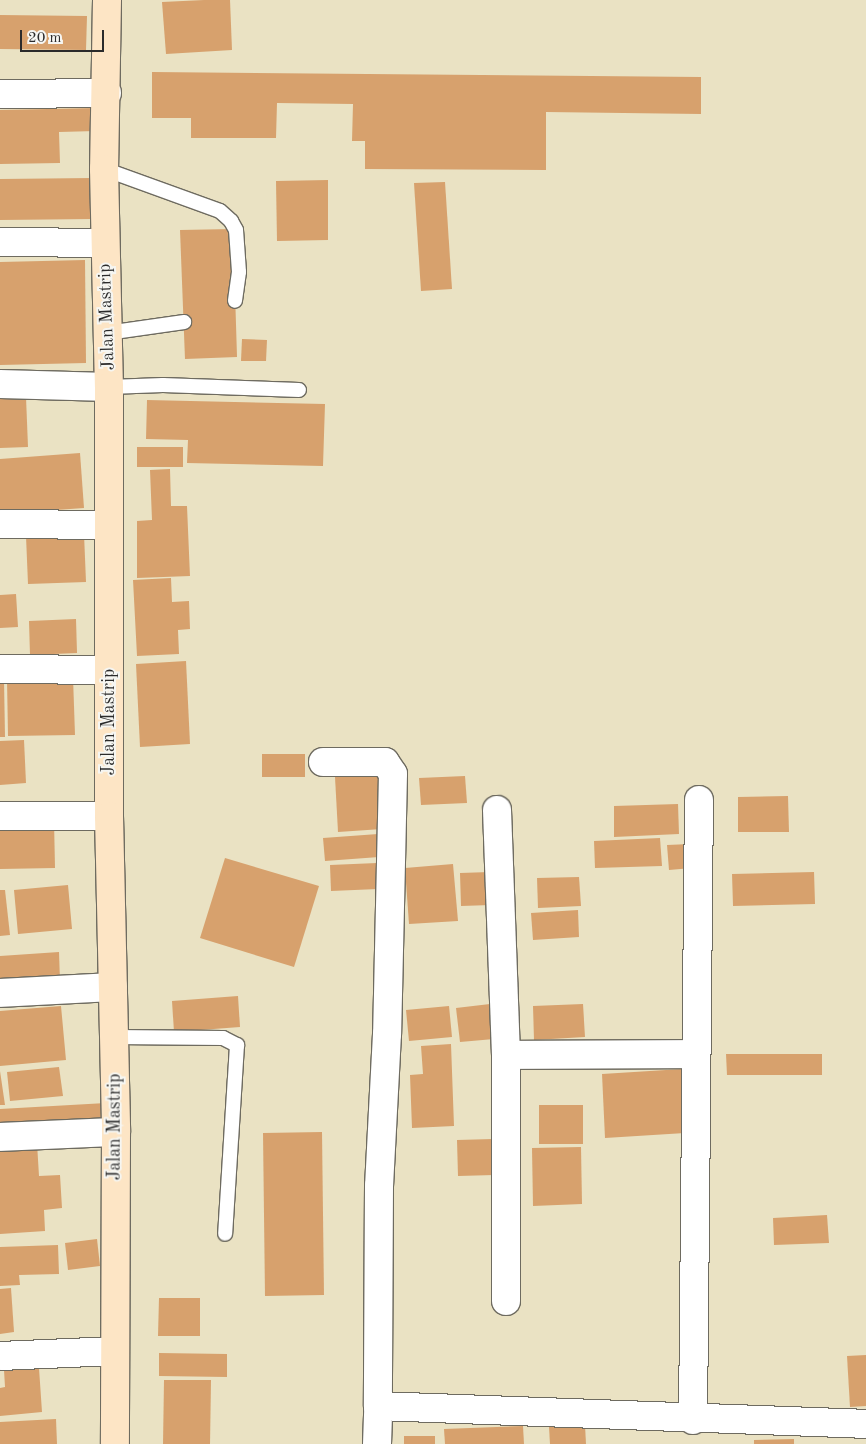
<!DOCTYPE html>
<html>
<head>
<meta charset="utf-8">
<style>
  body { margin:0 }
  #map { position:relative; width:866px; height:1444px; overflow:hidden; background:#eae2c3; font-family:"Old Standard TT",serif }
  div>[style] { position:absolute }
  .building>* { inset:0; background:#d7a16d }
  .roads { filter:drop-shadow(1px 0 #6e6b60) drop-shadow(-1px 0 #6e6b60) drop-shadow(0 1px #6e6b60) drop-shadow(0 -1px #6e6b60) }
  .lane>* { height:14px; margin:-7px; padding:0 7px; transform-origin:7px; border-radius:7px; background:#fff }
  .street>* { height:28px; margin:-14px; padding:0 14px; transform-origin:14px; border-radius:14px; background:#fff }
  .secondary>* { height:28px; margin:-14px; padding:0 14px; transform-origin:14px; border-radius:14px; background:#fde5c5 }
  span { translate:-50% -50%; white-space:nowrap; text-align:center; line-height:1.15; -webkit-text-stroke:4px #f6f6f2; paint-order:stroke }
  .street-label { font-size:18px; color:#2b2b2b }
  .scale { position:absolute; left:20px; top:30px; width:84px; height:22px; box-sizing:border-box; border:2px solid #2b2b2b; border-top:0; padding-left:6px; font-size:15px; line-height:18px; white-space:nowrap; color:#2b2b2b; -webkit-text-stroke:4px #f6f6f2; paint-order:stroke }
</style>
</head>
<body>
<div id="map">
  <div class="building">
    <i style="clip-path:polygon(204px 0,230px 0,232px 50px,166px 54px,162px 2px)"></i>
    <i style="clip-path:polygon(0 15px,87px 16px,86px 50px,0 49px)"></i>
    <i style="clip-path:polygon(152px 72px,701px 77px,701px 114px,546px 112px,546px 170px,365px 169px,365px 141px,352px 141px,353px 104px,277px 103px,276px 138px,191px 138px,191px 118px,152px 118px)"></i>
    <i style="clip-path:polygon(96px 108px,96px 131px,59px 132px,60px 163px,0 164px,0 110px)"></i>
    <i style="clip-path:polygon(93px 178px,94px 219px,0 220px,0 179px)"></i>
    <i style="clip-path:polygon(328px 180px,328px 240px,277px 241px,276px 181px)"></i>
    <i style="clip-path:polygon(445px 182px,452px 289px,421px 291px,414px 183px)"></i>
    <i style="clip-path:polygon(233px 229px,237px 357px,185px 359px,180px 230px)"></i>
    <i style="clip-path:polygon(85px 260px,86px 363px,0 365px,0 262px)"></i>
    <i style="clip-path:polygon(242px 339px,267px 340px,266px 361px,241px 361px)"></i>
    <i style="clip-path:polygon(26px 397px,28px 447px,0 448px,0 398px)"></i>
    <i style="clip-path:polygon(147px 400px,325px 404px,323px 466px,187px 463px,188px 440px,146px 439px)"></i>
    <i style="clip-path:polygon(137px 447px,183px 447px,183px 467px,137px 467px)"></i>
    <i style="clip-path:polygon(80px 453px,84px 508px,0 514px,0 459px)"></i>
    <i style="clip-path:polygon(170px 469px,171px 506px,187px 506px,190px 576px,137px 578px,137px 521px,152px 520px,150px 470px)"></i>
    <i style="clip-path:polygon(84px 534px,86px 582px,28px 584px,26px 536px)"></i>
    <i style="clip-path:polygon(171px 578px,172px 602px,189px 601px,190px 629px,178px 630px,179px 654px,137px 656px,133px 580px)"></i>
    <i style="clip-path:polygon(16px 594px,18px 627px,0 628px,0 595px)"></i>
    <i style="clip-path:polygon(76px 619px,77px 653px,30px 655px,29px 621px)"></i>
    <i style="clip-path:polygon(186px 661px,190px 744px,140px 747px,136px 664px)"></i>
    <i style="clip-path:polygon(73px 677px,75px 735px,8px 736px,7px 679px)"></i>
    <i style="clip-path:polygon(0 680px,4px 680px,5px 737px,0 737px)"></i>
    <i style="clip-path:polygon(24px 740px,26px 783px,0 785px,0 741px)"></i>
    <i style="clip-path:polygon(262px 754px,305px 754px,305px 777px,262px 777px)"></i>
    <i style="clip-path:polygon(379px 775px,382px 829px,338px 832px,335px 777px)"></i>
    <i style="clip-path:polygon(465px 776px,467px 803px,421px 805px,419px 778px)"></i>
    <i style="clip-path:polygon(788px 796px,789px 832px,738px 832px,738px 797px)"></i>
    <i style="clip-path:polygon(678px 804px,679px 834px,614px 837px,614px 806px)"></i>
    <i style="clip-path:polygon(54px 820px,55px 868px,0 869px,0 822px)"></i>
    <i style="clip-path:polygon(378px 834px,379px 857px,325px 861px,323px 838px)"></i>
    <i style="clip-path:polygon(660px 838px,662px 866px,595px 868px,594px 841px)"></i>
    <i style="clip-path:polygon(690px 844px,692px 868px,669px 870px,667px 845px)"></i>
    <i style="clip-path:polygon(225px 858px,319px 886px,294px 967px,200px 938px)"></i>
    <i style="clip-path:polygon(377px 863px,378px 889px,331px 891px,330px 865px)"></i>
    <i style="clip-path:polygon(453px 864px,458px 921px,409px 924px,405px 868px)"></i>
    <i style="clip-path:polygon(490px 872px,491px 905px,461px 906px,460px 873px)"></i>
    <i style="clip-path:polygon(814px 872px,815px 904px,733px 906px,732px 874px)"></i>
    <i style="clip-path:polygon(579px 877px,581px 906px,538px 908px,537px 878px)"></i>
    <i style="clip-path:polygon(68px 885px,72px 929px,18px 934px,14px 890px)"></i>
    <i style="clip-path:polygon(0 890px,5px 890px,10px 935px,0 936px)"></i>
    <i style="clip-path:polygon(578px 910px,579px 937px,533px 940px,531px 913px)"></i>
    <i style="clip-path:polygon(59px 952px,60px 981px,0 985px,0 956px)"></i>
    <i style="clip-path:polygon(238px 996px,240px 1027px,174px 1032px,172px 1001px)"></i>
    <i style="clip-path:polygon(490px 1004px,494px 1039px,460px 1042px,456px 1008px)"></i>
    <i style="clip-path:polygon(583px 1004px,585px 1037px,534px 1040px,533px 1006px)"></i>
    <i style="clip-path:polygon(61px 1006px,66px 1060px,0 1066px,0 1011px)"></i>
    <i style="clip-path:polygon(449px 1006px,452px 1037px,409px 1041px,406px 1010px)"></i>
    <i style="clip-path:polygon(451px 1044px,454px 1126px,412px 1128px,410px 1075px,423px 1074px,421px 1046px)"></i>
    <i style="clip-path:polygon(726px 1054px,822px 1054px,822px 1075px,727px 1075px)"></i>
    <i style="clip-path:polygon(59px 1067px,63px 1096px,10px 1101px,7px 1072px)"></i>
    <i style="clip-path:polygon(682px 1069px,685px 1133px,605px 1138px,602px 1074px)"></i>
    <i style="clip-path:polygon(0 1071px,5px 1105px,0 1105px)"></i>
    <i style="clip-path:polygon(106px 1103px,107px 1124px,0 1130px,0 1109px)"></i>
    <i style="clip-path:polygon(539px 1105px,583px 1105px,583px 1144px,539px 1144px)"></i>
    <i style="clip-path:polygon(322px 1132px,324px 1295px,265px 1296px,263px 1133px)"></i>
    <i style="clip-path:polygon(493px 1139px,494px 1175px,458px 1176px,457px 1140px)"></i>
    <i style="clip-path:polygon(37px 1143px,39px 1176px,60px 1175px,62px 1208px,44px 1210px,45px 1231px,0 1234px,0 1145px)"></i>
    <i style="clip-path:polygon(581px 1147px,582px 1204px,533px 1206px,532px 1148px)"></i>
    <i style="clip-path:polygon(827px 1215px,829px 1243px,774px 1245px,773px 1218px)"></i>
    <i style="clip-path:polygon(97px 1239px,100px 1266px,68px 1270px,65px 1243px)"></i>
    <i style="clip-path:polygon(58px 1245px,59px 1274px,19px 1275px,20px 1285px,0 1286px,0 1247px)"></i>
    <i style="clip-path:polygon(11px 1288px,14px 1332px,0 1334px,0 1289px)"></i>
    <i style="clip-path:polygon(159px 1298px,200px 1298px,200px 1336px,158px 1336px)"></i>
    <i style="clip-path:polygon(159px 1353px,227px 1354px,227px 1377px,159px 1376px)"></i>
    <i style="clip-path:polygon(866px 1355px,866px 1406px,850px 1407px,847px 1356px)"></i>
    <i style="clip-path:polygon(39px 1368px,42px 1412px,0 1416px,0 1388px,5px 1387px,4px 1370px)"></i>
    <i style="clip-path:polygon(164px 1380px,211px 1380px,210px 1444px,163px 1444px)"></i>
    <i style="clip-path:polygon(56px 1419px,57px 1444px,0 1444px,0 1422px)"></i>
    <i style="clip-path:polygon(585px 1425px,586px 1444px,550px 1444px,549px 1427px)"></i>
    <i style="clip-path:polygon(523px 1426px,524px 1444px,445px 1444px,444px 1429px)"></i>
    <i style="clip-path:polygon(404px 1436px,435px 1436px,435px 1444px,404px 1444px)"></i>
    <i style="clip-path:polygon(794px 1439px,794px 1444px,754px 1444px,754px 1440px)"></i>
  </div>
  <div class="roads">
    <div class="lane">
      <i style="left:104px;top:169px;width:123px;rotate:19.9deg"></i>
      <i style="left:220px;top:211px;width:15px;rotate:42deg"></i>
      <i style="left:231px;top:221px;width:10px;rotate:61deg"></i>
      <i style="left:236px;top:230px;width:42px;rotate:85.9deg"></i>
      <i style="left:239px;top:272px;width:29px;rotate:98deg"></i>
      <i style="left:107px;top:333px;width:78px;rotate:-8.1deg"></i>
      <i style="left:109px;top:387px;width:54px;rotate:-2.1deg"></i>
      <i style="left:163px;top:385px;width:136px;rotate:2.1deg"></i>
      <i style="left:114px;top:1037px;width:109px;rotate:0.5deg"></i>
      <i style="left:223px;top:1038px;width:16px;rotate:27deg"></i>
      <i style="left:237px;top:1045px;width:189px;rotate:93.6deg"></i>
    </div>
    <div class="street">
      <i style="left:0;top:94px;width:107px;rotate:-0.5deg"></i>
      <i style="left:0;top:242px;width:105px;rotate:0.5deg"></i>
      <i style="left:0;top:384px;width:109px;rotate:1.6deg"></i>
      <i style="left:0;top:524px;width:109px;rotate:0.5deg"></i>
      <i style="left:0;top:669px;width:108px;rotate:0.5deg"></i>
      <i style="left:323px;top:762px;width:62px"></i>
      <i style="left:385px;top:762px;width:14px;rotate:56deg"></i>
      <i style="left:393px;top:774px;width:260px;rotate:91.3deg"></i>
      <i style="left:387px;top:1034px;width:152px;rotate:93deg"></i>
      <i style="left:379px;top:1186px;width:220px;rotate:90.3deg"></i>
      <i style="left:497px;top:810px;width:245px;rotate:87.9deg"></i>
      <i style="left:506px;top:1055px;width:189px;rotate:-0.3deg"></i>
      <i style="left:0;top:816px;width:109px"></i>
      <i style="left:0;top:993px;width:113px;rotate:-3deg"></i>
      <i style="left:506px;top:1055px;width:246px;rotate:90deg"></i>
      <i style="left:0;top:1137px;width:116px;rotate:-2.5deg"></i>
      <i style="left:0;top:1356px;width:114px;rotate:-2.5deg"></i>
      <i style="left:693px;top:1420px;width:620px;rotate:-89.45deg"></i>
      <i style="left:377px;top:1444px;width:38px;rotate:-88deg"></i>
      <i style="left:378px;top:1406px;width:488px;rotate:2.1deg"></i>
    </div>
    <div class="secondary">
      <i style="left:107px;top:0;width:169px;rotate:91deg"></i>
      <i style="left:104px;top:169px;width:218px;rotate:88.7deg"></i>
      <i style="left:109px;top:387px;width:429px;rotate:90deg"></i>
      <i style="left:109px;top:816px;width:316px;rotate:88.7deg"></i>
      <i style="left:116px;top:1132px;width:312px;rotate:90.2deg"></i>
    </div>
  </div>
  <div class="street-label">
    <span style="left:107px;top:317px;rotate:-92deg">Jalan Mastrip</span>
    <span style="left:109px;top:722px;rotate:-90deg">Jalan Mastrip</span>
    <span style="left:115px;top:1127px;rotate:-90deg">Jalan Mastrip</span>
  </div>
  <div class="scale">20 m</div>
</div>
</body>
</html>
